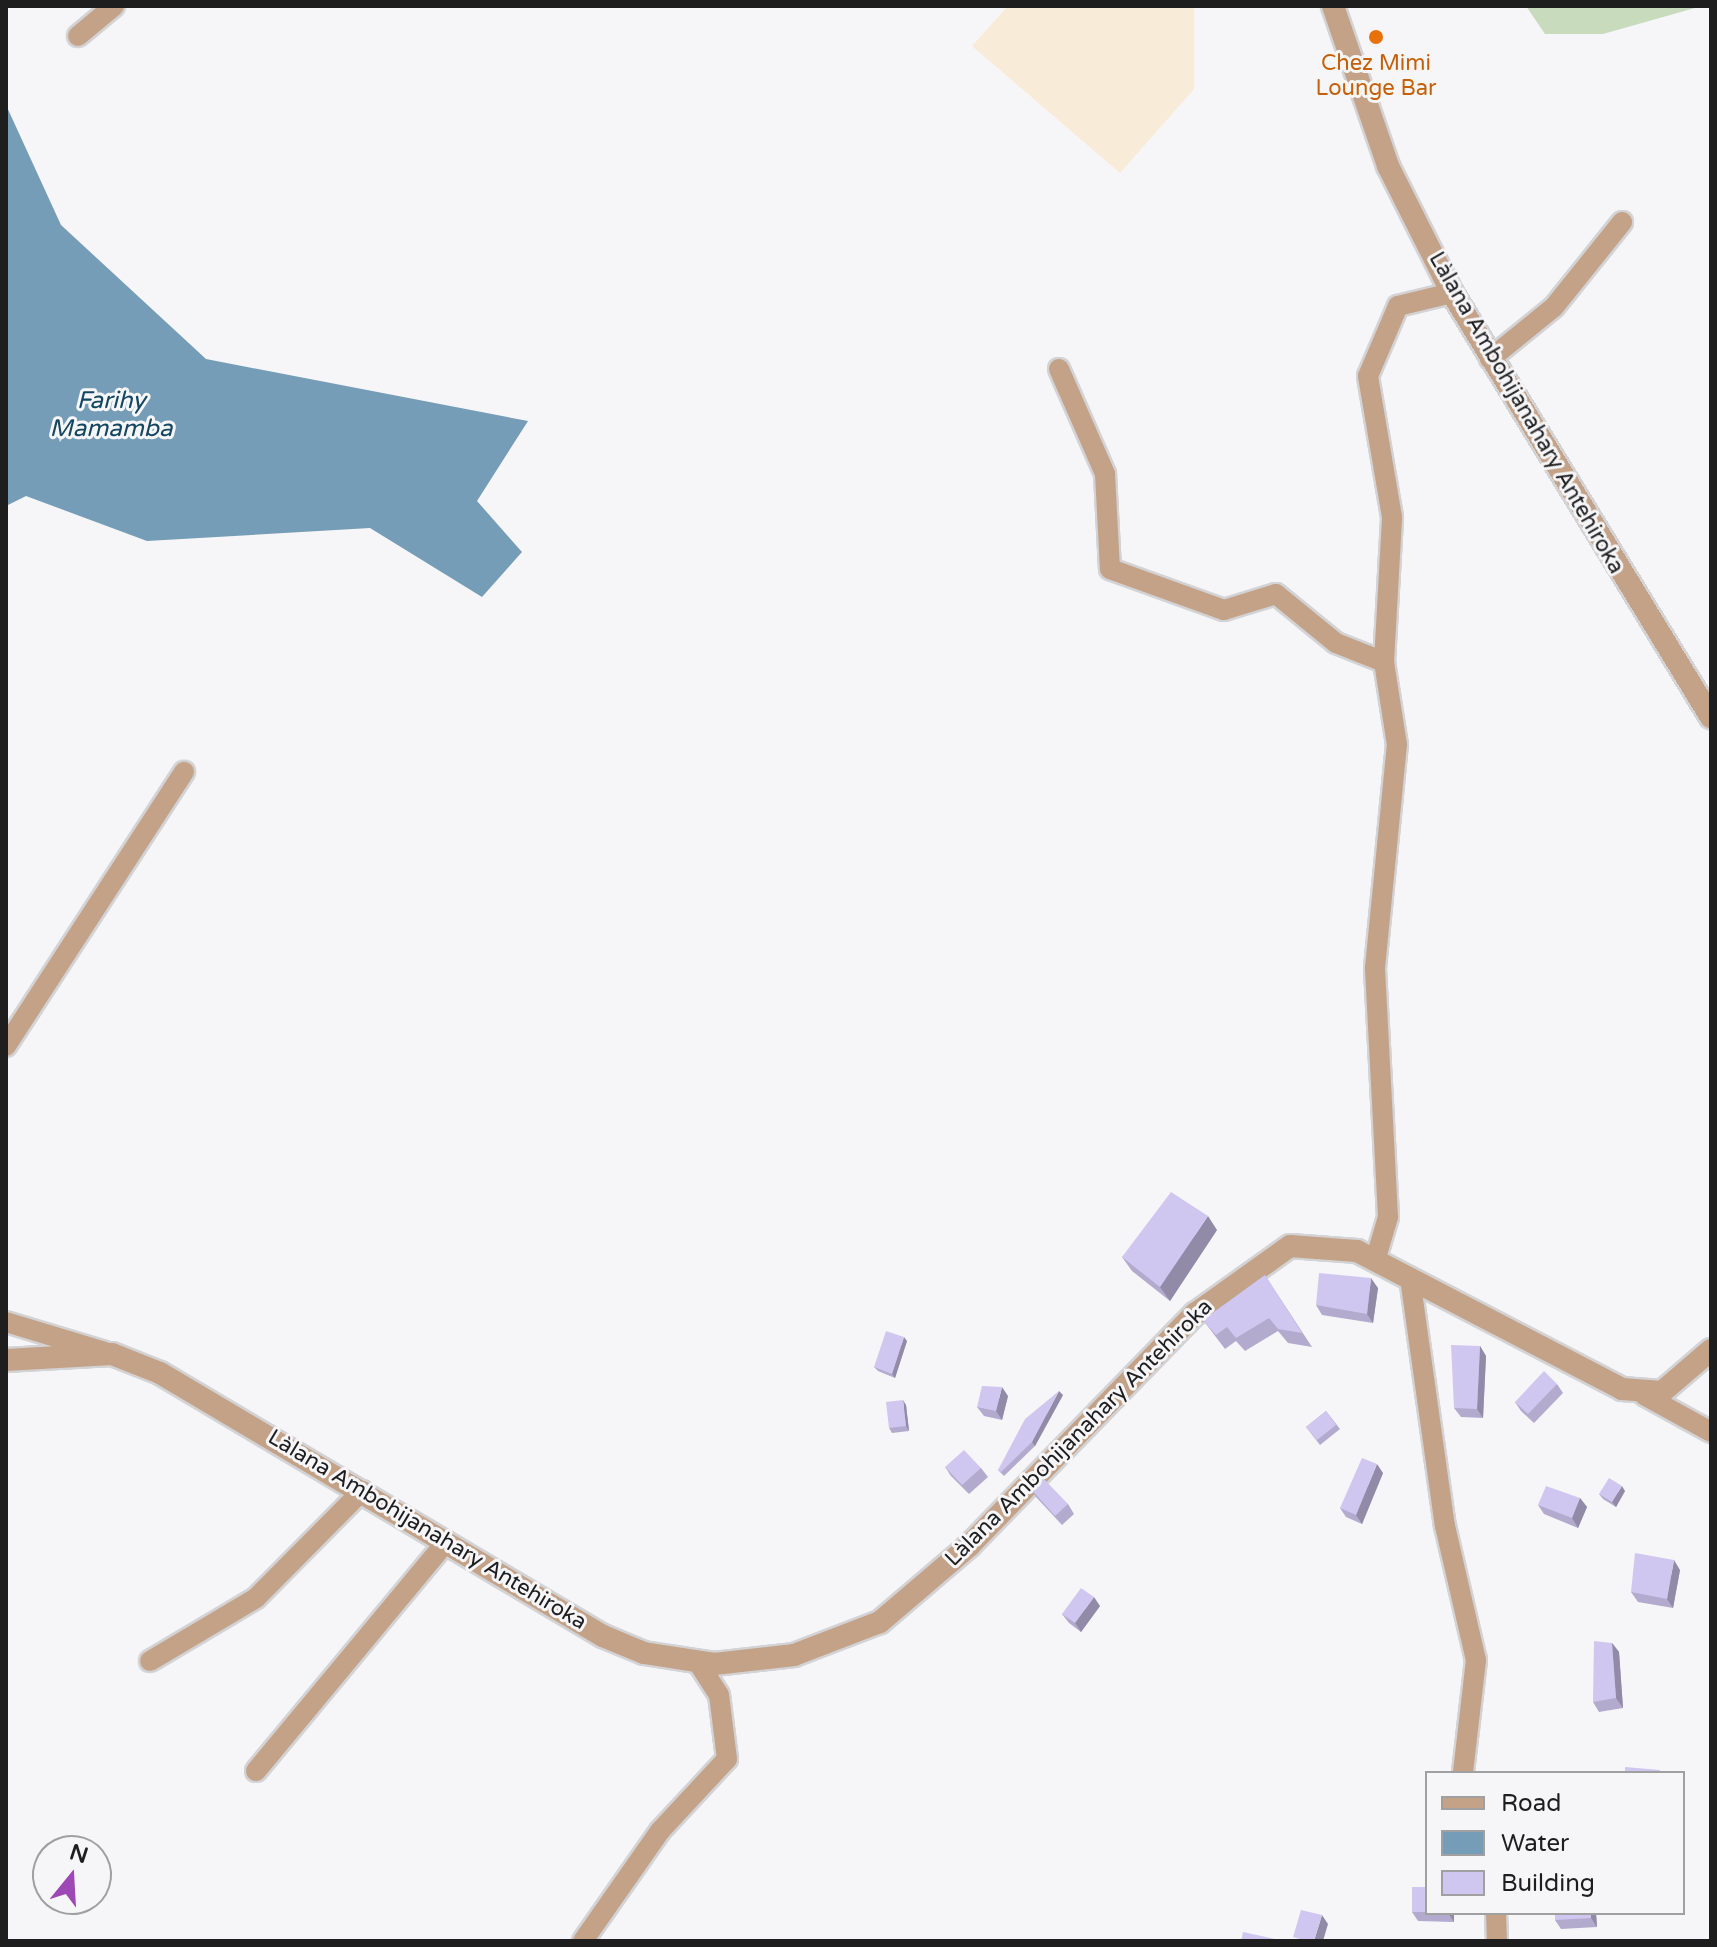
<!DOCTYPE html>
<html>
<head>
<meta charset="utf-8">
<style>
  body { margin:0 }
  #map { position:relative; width:1717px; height:1947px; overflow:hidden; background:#f6f6f8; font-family:"Varela Round",sans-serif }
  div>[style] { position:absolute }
  .industrial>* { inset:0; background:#f8ebd7 }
  .green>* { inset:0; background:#c8dbbd }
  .water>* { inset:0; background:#759db7 }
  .roads { filter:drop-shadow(2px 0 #d3d3d5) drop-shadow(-2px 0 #d3d3d5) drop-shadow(0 2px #d3d3d5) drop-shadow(0 -2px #d3d3d5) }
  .minor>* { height:20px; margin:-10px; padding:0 10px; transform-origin:10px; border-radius:10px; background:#c3a288 }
  .tertiary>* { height:22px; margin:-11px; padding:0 11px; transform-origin:11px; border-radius:11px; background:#c3a288 }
  .wall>* { inset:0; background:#b2abce }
  .shaded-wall>* { inset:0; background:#918ba8 }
  .building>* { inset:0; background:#cfc7f0 }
  .dots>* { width:22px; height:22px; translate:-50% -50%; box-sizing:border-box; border:4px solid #f6f6f8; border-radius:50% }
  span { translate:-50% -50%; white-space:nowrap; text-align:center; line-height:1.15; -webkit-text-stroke:6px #f6f6f8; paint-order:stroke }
  .food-label { font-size:22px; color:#c56008 }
  .street-label { font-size:22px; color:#1e1e1f }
  .water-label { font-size:24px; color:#134661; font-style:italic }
  .frame { position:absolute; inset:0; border:8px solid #1e1e1f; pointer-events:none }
  .legend { position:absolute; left:1425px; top:1771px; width:260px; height:144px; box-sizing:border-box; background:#f6f6f8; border:2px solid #a0a0a1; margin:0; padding:10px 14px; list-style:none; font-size:24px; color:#1e1e1f }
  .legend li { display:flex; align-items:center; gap:16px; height:40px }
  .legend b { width:40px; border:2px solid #a0a0a1 }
  .north { position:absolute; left:32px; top:1835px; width:80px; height:80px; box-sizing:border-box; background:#f6f6f8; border:2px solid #a0a0a1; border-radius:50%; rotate:18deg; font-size:22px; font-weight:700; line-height:32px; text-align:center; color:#1e1e1f }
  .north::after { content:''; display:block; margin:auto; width:28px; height:36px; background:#9e48b6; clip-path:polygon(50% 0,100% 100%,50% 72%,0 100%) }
</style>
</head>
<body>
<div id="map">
  <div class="industrial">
    <i style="clip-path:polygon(1008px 6px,1194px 6px,1194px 89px,1120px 173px,972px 46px)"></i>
  </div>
  <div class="green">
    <i style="clip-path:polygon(1526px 6px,1702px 6px,1603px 34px,1545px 34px)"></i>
  </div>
  <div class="water">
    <i style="clip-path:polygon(6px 105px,61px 225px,206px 359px,528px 421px,477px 501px,522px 552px,482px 597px,370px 528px,147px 541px,26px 496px,6px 506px)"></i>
  </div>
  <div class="roads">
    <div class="minor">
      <i style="left:78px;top:36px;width:47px;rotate:-39.8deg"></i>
      <i style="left:1490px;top:359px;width:82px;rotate:-39.1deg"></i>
      <i style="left:1554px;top:307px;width:109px;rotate:-51.3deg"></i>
      <i style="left:1059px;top:369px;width:115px;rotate:66.3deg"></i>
      <i style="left:1105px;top:474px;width:95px;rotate:87deg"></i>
      <i style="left:1110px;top:569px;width:121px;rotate:19.8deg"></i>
      <i style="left:1224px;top:610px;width:54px;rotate:-17.1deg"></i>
      <i style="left:1276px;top:594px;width:77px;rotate:39.2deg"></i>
      <i style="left:1336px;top:643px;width:52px;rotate:21.6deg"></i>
      <i style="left:6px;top:1046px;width:327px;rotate:-57deg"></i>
      <i style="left:1375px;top:1261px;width:46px;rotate:-73.5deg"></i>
      <i style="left:1388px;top:1217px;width:249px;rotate:-93deg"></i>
      <i style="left:1375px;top:968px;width:224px;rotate:-84.4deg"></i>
      <i style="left:1397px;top:745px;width:84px;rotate:-98.9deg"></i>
      <i style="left:1384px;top:662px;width:145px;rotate:-86.8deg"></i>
      <i style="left:1392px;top:517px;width:143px;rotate:-99.7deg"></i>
      <i style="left:1368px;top:376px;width:76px;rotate:-66.8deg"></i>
      <i style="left:1398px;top:306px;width:56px;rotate:-13.5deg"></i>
      <i style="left:1410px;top:1278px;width:250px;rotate:82deg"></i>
      <i style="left:1445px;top:1526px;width:138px;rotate:77deg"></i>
      <i style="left:1476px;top:1660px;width:114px;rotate:96.6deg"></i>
      <i style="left:6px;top:1322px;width:103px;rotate:16.9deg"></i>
      <i style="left:1644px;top:1395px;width:77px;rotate:28.9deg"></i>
      <i style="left:150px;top:1661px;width:123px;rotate:-30.7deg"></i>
      <i style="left:256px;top:1598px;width:151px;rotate:-45.3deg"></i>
      <i style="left:256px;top:1771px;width:298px;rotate:-50.3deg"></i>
      <i style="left:1496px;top:1913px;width:28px;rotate:88deg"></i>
      <i style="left:583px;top:1941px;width:134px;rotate:-55deg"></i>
      <i style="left:660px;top:1831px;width:98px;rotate:-47.1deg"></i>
      <i style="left:727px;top:1759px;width:64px;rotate:-97.1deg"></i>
      <i style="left:719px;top:1695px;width:40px;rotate:-122.9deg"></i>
    </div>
    <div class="tertiary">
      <i style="left:1333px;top:6px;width:169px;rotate:71deg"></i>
      <i style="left:1388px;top:166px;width:142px;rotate:63.3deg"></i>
      <i style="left:1452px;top:293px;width:497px;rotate:58.6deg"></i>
      <i style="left:6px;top:1360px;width:106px;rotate:-3.2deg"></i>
      <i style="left:112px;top:1354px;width:52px;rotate:21.6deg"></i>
      <i style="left:160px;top:1373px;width:515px;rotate:30.7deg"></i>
      <i style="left:603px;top:1636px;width:44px;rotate:22.5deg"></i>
      <i style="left:644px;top:1653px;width:71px;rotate:8.9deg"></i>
      <i style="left:714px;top:1664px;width:81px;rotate:-6.4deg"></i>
      <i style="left:794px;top:1655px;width:92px;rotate:-21deg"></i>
      <i style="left:880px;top:1622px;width:117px;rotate:-40.5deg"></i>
      <i style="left:969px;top:1546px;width:324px;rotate:-45.8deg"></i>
      <i style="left:1195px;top:1314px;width:117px;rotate:-35.6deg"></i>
      <i style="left:1290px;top:1246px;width:67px;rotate:4.3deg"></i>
      <i style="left:1357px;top:1251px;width:299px;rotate:27.5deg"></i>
      <i style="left:1622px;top:1389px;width:40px;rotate:4.3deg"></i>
      <i style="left:1662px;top:1392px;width:65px;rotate:-40.6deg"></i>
    </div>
  </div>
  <div class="wall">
    <i style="clip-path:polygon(1369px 6px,1389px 6px,1371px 8px)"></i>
    <i style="clip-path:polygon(1217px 1230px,1170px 1301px,1132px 1271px,1122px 1257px)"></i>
    <i style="clip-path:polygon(1265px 1275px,1274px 1289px,1312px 1347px,1288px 1343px,1278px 1331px,1245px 1351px,1236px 1341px,1225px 1349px,1203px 1320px)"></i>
    <i style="clip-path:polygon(1378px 1288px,1373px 1323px,1322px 1315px,1316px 1305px)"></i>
    <i style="clip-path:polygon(907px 1341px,895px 1378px,878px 1371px,874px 1367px)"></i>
    <i style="clip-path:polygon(1480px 1346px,1486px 1356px,1483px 1418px,1461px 1417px,1454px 1408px)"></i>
    <i style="clip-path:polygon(1557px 1384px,1563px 1393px,1534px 1423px,1521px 1411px,1515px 1402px)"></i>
    <i style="clip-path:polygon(1063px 1395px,1035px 1446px,1004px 1476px,998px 1470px)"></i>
    <i style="clip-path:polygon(1008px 1396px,1002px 1420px,984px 1416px,977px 1407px)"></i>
    <i style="clip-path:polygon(906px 1405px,909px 1431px,892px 1433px,889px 1428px)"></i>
    <i style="clip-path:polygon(1326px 1411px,1340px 1429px,1320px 1445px,1306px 1427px)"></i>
    <i style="clip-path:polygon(945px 1467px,981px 1468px,988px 1477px,969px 1494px,951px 1476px)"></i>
    <i style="clip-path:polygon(1383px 1473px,1362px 1524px,1346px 1517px,1340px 1508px)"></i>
    <i style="clip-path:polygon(1030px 1488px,1068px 1504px,1074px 1514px,1062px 1525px,1036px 1497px)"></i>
    <i style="clip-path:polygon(1625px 1491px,1616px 1507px,1603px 1499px,1599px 1494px)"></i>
    <i style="clip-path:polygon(1580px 1498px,1587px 1507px,1578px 1528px,1544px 1514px,1538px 1505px)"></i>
    <i style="clip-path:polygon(1680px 1570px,1673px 1608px,1638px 1602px,1631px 1592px)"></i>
    <i style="clip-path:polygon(1100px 1606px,1081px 1632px,1069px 1623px,1062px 1614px)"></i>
    <i style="clip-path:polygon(1612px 1643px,1619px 1652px,1623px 1708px,1599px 1712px,1593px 1702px)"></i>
    <i style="clip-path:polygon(1427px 1887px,1427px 1913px,1454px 1913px,1454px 1922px,1418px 1921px,1412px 1912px)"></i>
    <i style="clip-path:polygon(1555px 1913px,1596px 1913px,1597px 1927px,1561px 1929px,1555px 1920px)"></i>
  </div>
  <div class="shaded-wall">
    <i style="clip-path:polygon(1208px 1216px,1217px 1230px,1170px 1301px,1160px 1287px)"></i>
    <i style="clip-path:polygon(1371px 1278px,1378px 1288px,1373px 1323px,1367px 1314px)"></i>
    <i style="clip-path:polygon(904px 1337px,907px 1341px,895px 1378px,892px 1374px)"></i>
    <i style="clip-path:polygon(1480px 1346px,1486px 1356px,1483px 1418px,1477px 1409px)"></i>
    <i style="clip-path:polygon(1002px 1387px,1008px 1396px,1002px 1420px,996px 1411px)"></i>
    <i style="clip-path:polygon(1059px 1391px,1063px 1395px,1035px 1446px,1032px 1442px)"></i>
    <i style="clip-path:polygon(903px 1400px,906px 1405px,909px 1431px,906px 1426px)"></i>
    <i style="clip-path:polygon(1377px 1464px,1383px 1473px,1362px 1524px,1356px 1515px)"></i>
    <i style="clip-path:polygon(1622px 1486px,1625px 1491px,1616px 1507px,1612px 1502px)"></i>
    <i style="clip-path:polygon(1580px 1498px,1587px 1507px,1578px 1528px,1572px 1518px)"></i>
    <i style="clip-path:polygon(1674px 1560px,1680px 1570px,1673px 1608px,1667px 1599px)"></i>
    <i style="clip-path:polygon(1094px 1597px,1100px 1606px,1081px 1632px,1075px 1623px)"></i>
    <i style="clip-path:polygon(1612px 1643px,1619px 1652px,1623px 1708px,1616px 1698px)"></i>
    <i style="clip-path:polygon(1448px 1913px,1454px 1913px,1454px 1922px)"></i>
    <i style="clip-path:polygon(1591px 1913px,1596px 1913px,1597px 1927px,1591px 1918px)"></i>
    <i style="clip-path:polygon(1322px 1915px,1328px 1924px,1323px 1941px,1314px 1941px)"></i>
  </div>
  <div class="building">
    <i style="clip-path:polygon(1171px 1192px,1208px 1216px,1160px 1287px,1122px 1257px)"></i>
    <i style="clip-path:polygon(1319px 1273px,1371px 1278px,1367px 1314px,1316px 1305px)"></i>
    <i style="clip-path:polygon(1265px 1275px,1302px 1333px,1278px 1329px,1269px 1318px,1236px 1338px,1227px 1327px,1216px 1335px,1203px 1320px)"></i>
    <i style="clip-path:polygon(886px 1331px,904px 1337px,892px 1374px,874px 1367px)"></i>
    <i style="clip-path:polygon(1451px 1345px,1480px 1346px,1477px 1409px,1454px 1408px)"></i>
    <i style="clip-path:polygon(1544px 1371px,1557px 1384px,1528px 1414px,1515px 1402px)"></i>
    <i style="clip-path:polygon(982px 1386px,1002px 1387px,996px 1411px,977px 1407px)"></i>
    <i style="clip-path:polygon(1059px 1391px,1032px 1442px,1001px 1472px,998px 1470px,1025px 1419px)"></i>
    <i style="clip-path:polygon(903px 1400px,906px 1426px,889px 1428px,886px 1402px)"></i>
    <i style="clip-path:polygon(1326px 1411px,1336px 1425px,1317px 1440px,1306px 1427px)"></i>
    <i style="clip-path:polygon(964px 1450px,981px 1468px,962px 1485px,945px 1467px)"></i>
    <i style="clip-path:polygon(1362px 1458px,1377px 1464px,1356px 1515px,1340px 1508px)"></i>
    <i style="clip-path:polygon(1041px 1476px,1068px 1504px,1055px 1516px,1030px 1488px)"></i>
    <i style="clip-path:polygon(1609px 1478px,1622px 1486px,1612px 1502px,1599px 1494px)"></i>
    <i style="clip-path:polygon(1546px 1486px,1580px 1498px,1572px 1518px,1538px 1505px)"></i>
    <i style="clip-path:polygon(1635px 1553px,1674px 1560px,1667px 1599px,1631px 1592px)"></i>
    <i style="clip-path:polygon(1081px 1588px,1094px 1597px,1075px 1623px,1062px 1614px)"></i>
    <i style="clip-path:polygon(1594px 1641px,1612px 1643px,1616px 1698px,1593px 1702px)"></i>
    <i style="clip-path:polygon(1625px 1767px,1660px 1770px,1660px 1773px,1625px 1773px)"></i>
    <i style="clip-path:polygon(1412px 1887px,1427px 1887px,1427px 1912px,1412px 1912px)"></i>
    <i style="clip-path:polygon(1301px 1910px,1322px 1915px,1314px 1941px,1307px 1941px,1293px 1937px)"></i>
    <i style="clip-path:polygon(1555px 1913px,1591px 1913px,1591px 1918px,1555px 1920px)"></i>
    <i style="clip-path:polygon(1243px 1932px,1284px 1941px,1241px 1941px)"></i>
  </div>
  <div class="dots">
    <i style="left:1376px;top:37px;background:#e8710a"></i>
  </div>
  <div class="food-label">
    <span style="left:1376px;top:76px">Chez Mimi<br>Lounge Bar</span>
  </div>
  <div class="street-label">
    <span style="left:1526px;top:413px;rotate:60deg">Làlana Ambohijanahary Antehiroka</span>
    <span style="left:1079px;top:1433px;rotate:-45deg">Làlana Ambohijanahary Antehiroka</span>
    <span style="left:427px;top:1530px;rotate:31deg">Làlana Ambohijanahary Antehiroka</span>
  </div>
  <div class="water-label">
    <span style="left:111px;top:415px">Farihy<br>Mamamba</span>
  </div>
  <div class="frame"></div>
  <ul class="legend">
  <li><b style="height:10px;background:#c3a288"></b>Road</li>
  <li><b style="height:22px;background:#759db7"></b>Water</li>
  <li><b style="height:22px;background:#cfc7f0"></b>Building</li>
  </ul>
  <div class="north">N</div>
</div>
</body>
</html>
